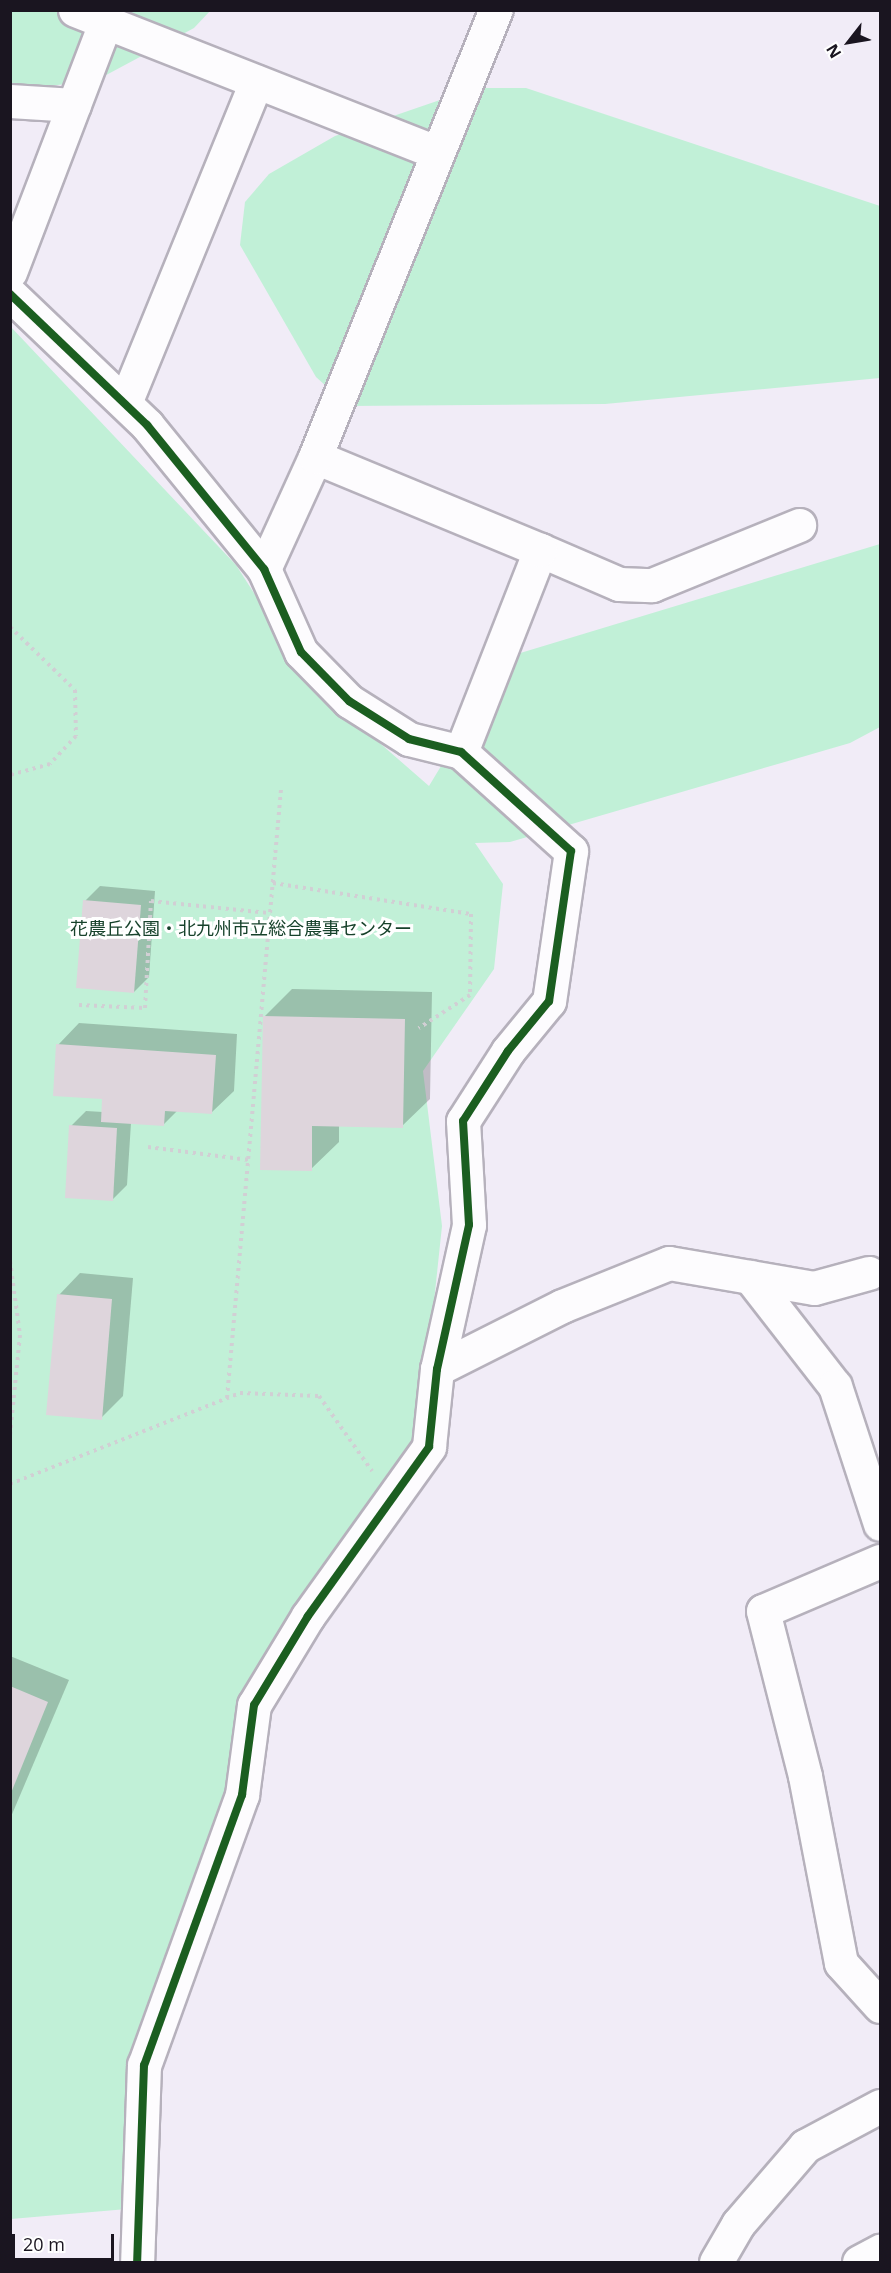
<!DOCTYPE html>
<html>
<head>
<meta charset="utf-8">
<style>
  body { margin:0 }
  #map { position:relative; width:891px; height:2273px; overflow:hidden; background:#f1ecf7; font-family:"Open Sans","Noto Sans JP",sans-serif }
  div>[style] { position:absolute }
  .green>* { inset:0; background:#c1f0d7 }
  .shadow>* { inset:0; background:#0003 }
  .building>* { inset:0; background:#ded5dc }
  .path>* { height:4px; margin-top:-2px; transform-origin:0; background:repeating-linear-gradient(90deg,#d1cfd4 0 3px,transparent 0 7.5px) }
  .roads { filter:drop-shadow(2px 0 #b6b1bc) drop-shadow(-2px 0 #b6b1bc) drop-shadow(0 2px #b6b1bc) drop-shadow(0 -2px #b6b1bc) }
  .minor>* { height:33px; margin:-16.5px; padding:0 16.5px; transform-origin:16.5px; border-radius:16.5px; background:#fdfcfe }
  .tertiary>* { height:33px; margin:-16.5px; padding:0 16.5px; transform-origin:16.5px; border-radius:16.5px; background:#fdfcfe }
  .cycleway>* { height:8px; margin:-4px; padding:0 4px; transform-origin:4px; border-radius:4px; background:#1b5e20 }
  span { translate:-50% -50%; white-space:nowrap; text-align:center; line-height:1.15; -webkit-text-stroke:6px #fff; paint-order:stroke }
  .park-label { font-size:18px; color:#17422b }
  .frame { position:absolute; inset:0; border:12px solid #1a1520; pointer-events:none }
  .north { position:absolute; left:819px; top:12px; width:60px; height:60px; -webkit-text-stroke:4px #fff; paint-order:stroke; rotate:239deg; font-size:16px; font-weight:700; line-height:24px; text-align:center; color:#1a1520 }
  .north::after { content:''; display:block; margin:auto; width:21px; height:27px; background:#1a1520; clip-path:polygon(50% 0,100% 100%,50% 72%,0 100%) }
  .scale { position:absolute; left:12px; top:2234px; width:102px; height:27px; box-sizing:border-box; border:3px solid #1a1520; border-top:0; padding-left:8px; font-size:18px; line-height:21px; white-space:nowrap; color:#1a1520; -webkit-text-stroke:4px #fff; paint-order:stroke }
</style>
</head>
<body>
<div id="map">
  <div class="green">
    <i style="clip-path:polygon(10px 11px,210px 11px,194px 28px,95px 81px,11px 90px)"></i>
    <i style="clip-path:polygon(475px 88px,526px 88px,880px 206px,880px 378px,605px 404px,348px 406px,316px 377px,240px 245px,245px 202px,269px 174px,335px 136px)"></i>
    <i style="clip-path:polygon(10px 326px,236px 565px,312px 684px,429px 786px,507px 657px,880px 544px,880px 727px,850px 743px,510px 842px,475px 843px,503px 884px,494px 969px,423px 1071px,442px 1226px,419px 1443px,249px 1705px,237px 1788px,138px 2066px,127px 2209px,11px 2219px)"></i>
  </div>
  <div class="shadow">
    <i style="clip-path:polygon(100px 886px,155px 891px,149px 977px,134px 992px,85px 901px)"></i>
    <i style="clip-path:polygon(292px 989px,432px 992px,430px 1099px,402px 1126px,339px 1125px,339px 1142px,311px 1169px,265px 1016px)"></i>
    <i style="clip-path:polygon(79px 1023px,237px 1034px,234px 1091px,212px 1112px,178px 1110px,163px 1125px,131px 1123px,127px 1185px,112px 1200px,71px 1126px,86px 1111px,103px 1112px,104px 1098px,58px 1045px)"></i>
    <i style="clip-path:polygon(80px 1273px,133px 1278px,123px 1396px,101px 1418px,59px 1295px)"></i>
    <i style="clip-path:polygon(10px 1656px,69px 1680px,10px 1819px)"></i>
  </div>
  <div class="building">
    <i style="clip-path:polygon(83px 900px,141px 905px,134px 993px,76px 988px)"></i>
    <i style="clip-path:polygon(263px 1016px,405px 1019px,403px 1128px,312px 1126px,312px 1171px,260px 1170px)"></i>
    <i style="clip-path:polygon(56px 1044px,216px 1055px,212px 1114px,165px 1111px,164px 1126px,101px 1122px,102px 1099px,53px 1096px)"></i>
    <i style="clip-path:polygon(69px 1125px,117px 1128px,113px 1201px,65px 1198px)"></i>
    <i style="clip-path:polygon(57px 1294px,112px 1299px,102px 1420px,46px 1415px)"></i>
    <i style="clip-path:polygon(10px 1686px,48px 1702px,11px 1793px,10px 1793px)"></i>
  </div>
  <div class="path">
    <i style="left:10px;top:627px;width:91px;rotate:44.1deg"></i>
    <i style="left:75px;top:690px;width:46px;rotate:88.8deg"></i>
    <i style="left:76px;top:736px;width:38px;rotate:133deg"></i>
    <i style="left:50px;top:764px;width:41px;rotate:164.6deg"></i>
    <i style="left:273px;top:883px;width:200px;rotate:8.9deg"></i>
    <i style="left:471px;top:914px;width:81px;rotate:90.7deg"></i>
    <i style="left:470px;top:995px;width:61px;rotate:147.1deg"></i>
    <i style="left:79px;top:1005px;width:66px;rotate:2.6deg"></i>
    <i style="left:145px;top:1008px;width:107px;rotate:-86.8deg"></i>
    <i style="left:151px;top:901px;width:120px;rotate:5.8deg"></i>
    <i style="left:148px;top:1147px;width:102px;rotate:7.3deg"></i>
    <i style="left:10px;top:1261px;width:75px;rotate:82.3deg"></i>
    <i style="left:20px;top:1335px;width:100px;rotate:95.7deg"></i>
    <i style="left:227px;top:1398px;width:611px;rotate:-84.93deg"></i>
    <i style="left:10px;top:1484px;width:247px;rotate:-21.6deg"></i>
    <i style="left:240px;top:1393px;width:79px;rotate:2.2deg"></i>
    <i style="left:319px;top:1396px;width:92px;rotate:54.8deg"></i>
  </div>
  <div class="roads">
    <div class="minor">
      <i style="left:75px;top:10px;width:388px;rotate:21.5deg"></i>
      <i style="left:10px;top:101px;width:64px;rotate:3.6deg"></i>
      <i style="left:10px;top:272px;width:267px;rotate:-69.1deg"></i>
      <i style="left:10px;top:294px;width:190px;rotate:43.7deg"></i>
      <i style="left:147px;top:425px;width:186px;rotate:50.9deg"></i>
      <i style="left:264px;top:569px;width:91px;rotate:66deg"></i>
      <i style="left:301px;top:652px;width:69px;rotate:45.6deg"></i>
      <i style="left:349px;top:701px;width:71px;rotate:32.3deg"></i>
      <i style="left:409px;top:739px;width:54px;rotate:14deg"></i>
      <i style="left:461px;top:752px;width:148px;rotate:42deg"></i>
      <i style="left:571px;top:851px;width:152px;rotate:98.3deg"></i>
      <i style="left:549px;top:1001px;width:65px;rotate:129.4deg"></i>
      <i style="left:508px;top:1051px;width:83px;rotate:122.7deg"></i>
      <i style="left:463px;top:1121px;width:104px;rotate:86.7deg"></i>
      <i style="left:469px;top:1225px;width:148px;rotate:102.5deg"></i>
      <i style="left:437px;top:1369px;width:78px;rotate:95.9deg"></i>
      <i style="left:429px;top:1447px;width:208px;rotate:125.6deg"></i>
      <i style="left:308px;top:1616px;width:104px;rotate:121.2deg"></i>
      <i style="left:254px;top:1705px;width:91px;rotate:97.6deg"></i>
      <i style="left:242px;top:1795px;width:287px;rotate:109.9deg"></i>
      <i style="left:144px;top:2065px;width:197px;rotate:92deg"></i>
      <i style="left:125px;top:403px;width:347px;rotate:-67.8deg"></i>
      <i style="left:540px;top:550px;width:86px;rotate:23.3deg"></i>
      <i style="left:619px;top:584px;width:33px;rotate:2deg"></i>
      <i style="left:652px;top:585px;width:159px;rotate:-22.2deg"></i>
      <i style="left:264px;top:569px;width:123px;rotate:-65.5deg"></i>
      <i style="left:461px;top:752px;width:217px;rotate:-68.6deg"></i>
      <i style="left:540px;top:550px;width:243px;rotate:-157.5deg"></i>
      <i style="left:315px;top:457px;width:482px;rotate:-68deg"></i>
      <i style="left:750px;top:1277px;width:138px;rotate:52.1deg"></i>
      <i style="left:835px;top:1386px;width:145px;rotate:71.9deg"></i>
      <i style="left:880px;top:1561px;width:127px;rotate:156.9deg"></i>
      <i style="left:763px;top:1611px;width:170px;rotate:75.7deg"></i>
      <i style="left:805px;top:1776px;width:190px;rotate:79.1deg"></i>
      <i style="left:841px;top:1963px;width:58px;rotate:47.8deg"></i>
      <i style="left:716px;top:2262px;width:44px;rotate:-59.9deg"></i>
      <i style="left:738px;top:2224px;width:103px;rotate:-49.3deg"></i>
      <i style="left:805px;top:2146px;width:85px;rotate:-28.1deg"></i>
    </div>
    <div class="tertiary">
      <i style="left:437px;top:1369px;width:140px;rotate:-26.7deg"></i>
      <i style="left:562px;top:1306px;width:115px;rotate:-21.9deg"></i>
      <i style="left:669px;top:1263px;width:147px;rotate:9.8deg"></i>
      <i style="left:814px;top:1288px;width:57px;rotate:-15.3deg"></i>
      <i style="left:859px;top:2262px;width:24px;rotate:-28deg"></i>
    </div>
  </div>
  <div class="cycleway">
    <i style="left:10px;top:294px;width:190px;rotate:43.7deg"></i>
    <i style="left:147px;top:425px;width:186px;rotate:50.9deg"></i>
    <i style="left:264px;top:569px;width:91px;rotate:66deg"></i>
    <i style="left:301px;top:652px;width:69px;rotate:45.6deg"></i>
    <i style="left:349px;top:701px;width:71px;rotate:32.3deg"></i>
    <i style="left:409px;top:739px;width:54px;rotate:14deg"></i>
    <i style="left:461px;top:752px;width:148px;rotate:42deg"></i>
    <i style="left:571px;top:851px;width:152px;rotate:98.3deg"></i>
    <i style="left:549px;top:1001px;width:65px;rotate:129.4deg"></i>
    <i style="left:508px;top:1051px;width:83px;rotate:122.7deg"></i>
    <i style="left:463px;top:1121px;width:104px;rotate:86.7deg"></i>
    <i style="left:469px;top:1225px;width:148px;rotate:102.5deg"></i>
    <i style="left:437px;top:1369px;width:78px;rotate:95.9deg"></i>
    <i style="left:429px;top:1447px;width:208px;rotate:125.6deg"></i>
    <i style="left:308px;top:1616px;width:104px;rotate:121.2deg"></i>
    <i style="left:254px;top:1705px;width:91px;rotate:97.6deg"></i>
    <i style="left:242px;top:1795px;width:287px;rotate:109.9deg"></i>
    <i style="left:144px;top:2065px;width:197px;rotate:92deg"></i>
  </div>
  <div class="park-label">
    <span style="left:241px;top:928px">花農丘公園・北九州市立総合農事センター</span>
  </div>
  <div class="frame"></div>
  <div class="north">N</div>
  <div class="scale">20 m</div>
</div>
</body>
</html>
